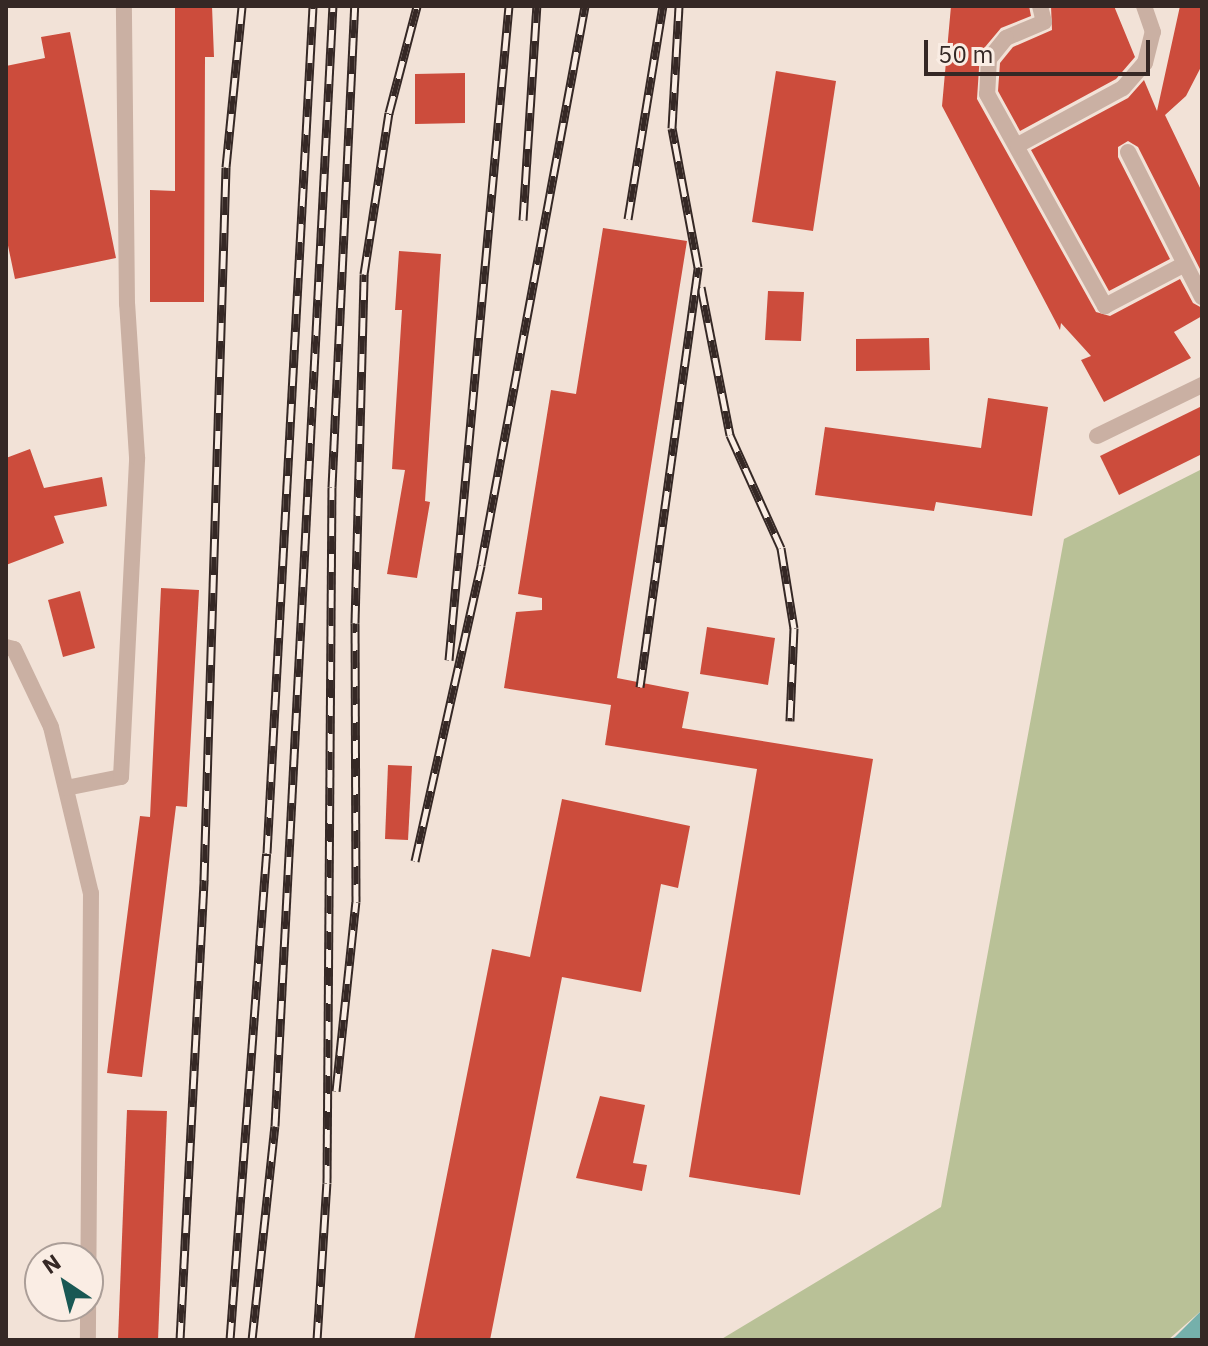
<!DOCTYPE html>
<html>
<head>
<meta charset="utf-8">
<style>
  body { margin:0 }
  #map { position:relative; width:1208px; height:1346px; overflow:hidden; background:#f2e2d7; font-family:"IBM Plex Sans",sans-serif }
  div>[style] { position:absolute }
  .green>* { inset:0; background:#b9c197 }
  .water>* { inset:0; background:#75b0ab }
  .building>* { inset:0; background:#cc4c3c }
  .lane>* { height:16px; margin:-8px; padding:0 8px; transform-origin:8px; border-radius:8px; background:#cab0a3 }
  .rail>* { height:9px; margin-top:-4.5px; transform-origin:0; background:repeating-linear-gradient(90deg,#faede4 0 18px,#352825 0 36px); box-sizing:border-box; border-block:2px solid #352825 }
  span { translate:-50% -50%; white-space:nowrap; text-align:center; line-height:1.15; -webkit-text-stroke:6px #faede4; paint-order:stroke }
  .frame { position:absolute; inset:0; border:8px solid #352825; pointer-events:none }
  .north { position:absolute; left:24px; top:1242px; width:80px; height:80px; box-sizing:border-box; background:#faede4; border:2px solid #ab9e98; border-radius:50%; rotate:325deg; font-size:22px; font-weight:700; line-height:32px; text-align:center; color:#352825 }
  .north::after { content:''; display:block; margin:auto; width:28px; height:36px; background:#195854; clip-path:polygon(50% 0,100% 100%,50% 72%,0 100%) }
  .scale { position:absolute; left:924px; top:40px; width:226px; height:36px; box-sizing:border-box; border:4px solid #352825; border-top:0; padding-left:10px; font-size:24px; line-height:28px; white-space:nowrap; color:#352825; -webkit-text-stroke:6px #faede4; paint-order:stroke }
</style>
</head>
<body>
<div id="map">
  <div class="green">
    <i style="clip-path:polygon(1202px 469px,1202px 1310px,1168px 1340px,720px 1340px,941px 1207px,1064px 539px)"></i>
  </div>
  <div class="water">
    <i style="clip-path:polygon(1202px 1310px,1202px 1340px,1168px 1340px,1175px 1337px)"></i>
  </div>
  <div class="building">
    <i style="clip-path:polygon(175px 6px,212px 6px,214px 57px,205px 57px,204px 302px,150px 302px,150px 190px,175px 191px)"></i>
    <i style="clip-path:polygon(951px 6px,1029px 6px,1031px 16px,1001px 28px,980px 53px,977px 99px,1096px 312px,1110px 316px,1180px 279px,1193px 303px,1202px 308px,1202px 316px,1174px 332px,1191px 358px,1104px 402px,1081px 360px,1091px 356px,1061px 323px,1060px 330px,942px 106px)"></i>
    <i style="clip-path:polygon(1051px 6px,1114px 6px,1135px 57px,1116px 79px,1020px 131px,998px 91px,1000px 63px,1013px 47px,1052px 30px)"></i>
    <i style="clip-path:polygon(1180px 6px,1202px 6px,1202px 65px,1186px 96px,1165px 115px,1202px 192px,1202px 273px,1138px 147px,1128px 141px,1118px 147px,1118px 157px,1170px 259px,1109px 291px,1031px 150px,1128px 98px,1144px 80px,1157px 111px)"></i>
    <i style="clip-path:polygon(70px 32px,116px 258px,15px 279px,6px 236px,6px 66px,45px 58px,41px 37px)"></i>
    <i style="clip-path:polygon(776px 71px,836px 81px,813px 231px,752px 222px)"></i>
    <i style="clip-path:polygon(465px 73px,465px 123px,415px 124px,415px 74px)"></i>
    <i style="clip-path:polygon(603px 228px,687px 241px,617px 678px,689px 692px,682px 728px,873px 759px,800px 1195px,689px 1177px,757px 769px,605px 745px,611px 705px,504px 688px,516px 612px,542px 610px,542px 598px,518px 594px,551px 390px,576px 394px)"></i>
    <i style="clip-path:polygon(399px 251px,441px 254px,425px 501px,430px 502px,417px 578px,387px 574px,405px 470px,392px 469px,402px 310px,395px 310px)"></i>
    <i style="clip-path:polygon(768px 291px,804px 292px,801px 341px,765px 340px)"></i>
    <i style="clip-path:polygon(929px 338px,930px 370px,856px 371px,856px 339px)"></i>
    <i style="clip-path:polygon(988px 398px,1048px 407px,1032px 516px,936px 502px,934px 511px,815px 495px,825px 427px,981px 448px)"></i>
    <i style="clip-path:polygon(1202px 406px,1202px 454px,1119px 495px,1100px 456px)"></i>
    <i style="clip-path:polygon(30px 449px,44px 488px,102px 477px,107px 506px,54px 516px,64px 543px,6px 565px,6px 458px)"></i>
    <i style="clip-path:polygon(161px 588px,199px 590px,187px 807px,176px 806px,142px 1077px,107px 1073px,140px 816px,150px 817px)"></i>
    <i style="clip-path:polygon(80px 591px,95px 648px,63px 657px,48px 600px)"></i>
    <i style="clip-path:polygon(707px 627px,775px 638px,768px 685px,700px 674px)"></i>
    <i style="clip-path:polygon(388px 765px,412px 766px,408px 840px,385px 839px)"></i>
    <i style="clip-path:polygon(562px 799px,690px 826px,678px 888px,661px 884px,641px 992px,562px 977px,490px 1340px,414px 1340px,492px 949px,530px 957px)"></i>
    <i style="clip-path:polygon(600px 1096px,645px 1105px,633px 1163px,647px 1165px,642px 1191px,576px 1178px)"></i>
    <i style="clip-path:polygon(127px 1110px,167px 1111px,158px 1340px,118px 1340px)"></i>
  </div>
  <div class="lane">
    <i style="left:1040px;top:6px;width:16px;rotate:76deg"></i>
    <i style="left:1044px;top:22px;width:41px;rotate:157.2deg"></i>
    <i style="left:1006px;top:38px;width:27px;rotate:129deg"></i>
    <i style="left:989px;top:59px;width:35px;rotate:93deg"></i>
    <i style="left:987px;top:94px;width:243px;rotate:60.9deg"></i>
    <i style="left:1105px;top:306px;width:90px;rotate:-27.7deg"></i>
    <i style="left:1018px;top:145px;width:119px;rotate:-28.5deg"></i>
    <i style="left:1123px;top:88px;width:33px;rotate:-49deg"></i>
    <i style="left:1145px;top:63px;width:32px;rotate:-76deg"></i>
    <i style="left:1153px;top:32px;width:28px;rotate:-109deg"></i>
    <i style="left:1128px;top:152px;width:163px;rotate:63deg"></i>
    <i style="left:1097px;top:436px;width:117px;rotate:-25.9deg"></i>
    <i style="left:6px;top:647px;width:8px;rotate:14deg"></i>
    <i style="left:14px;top:649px;width:86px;rotate:64.6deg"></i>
    <i style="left:51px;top:727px;width:171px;rotate:76.5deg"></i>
    <i style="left:91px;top:893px;width:447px;rotate:90.4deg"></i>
    <i style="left:66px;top:788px;width:56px;rotate:-11.3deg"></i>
    <i style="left:121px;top:777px;width:320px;rotate:-87.1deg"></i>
    <i style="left:137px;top:457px;width:153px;rotate:-93.7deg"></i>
    <i style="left:127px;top:304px;width:298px;rotate:-90.6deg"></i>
  </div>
  <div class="rail">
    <i style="left:628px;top:219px;width:216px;rotate:-80.7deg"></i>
    <i style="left:523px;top:220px;width:214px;rotate:-86.3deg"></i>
    <i style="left:701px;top:287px;width:151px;rotate:78.9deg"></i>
    <i style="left:730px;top:435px;width:124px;rotate:65.7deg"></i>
    <i style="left:781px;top:548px;width:81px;rotate:80.8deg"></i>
    <i style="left:794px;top:628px;width:93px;rotate:92.5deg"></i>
    <i style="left:449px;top:660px;width:657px;rotate:-84.76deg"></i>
    <i style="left:640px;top:687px;width:424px;rotate:-82.1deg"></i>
    <i style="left:698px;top:267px;width:141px;rotate:-100.6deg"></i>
    <i style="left:672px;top:128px;width:122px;rotate:-86.7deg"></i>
    <i style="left:415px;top:861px;width:303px;rotate:-77.4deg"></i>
    <i style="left:481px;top:565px;width:569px;rotate:-79.46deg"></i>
    <i style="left:336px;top:1091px;width:190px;rotate:-84deg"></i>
    <i style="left:356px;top:902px;width:279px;rotate:-90.2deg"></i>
    <i style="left:355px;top:623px;width:349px;rotate:-88.5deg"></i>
    <i style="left:364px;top:274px;width:163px;rotate:-81.2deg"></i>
    <i style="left:389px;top:113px;width:111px;rotate:-75.3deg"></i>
    <i style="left:180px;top:1340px;width:461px;rotate:-87deg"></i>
    <i style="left:204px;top:880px;width:713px;rotate:-88.23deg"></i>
    <i style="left:226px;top:167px;width:162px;rotate:-84.3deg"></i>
    <i style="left:230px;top:1340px;width:488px;rotate:-85.7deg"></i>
    <i style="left:267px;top:853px;width:848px;rotate:-86.89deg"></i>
    <i style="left:252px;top:1340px;width:215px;rotate:-83.9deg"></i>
    <i style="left:275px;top:1126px;width:1122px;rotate:-87.04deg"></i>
    <i style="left:317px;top:1340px;width:157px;rotate:-86.4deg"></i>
    <i style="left:327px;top:1183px;width:696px;rotate:-89.59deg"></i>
    <i style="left:332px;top:487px;width:482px;rotate:-87.3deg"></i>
  </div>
  <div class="frame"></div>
  <div class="north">N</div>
  <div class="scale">50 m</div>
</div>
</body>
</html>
